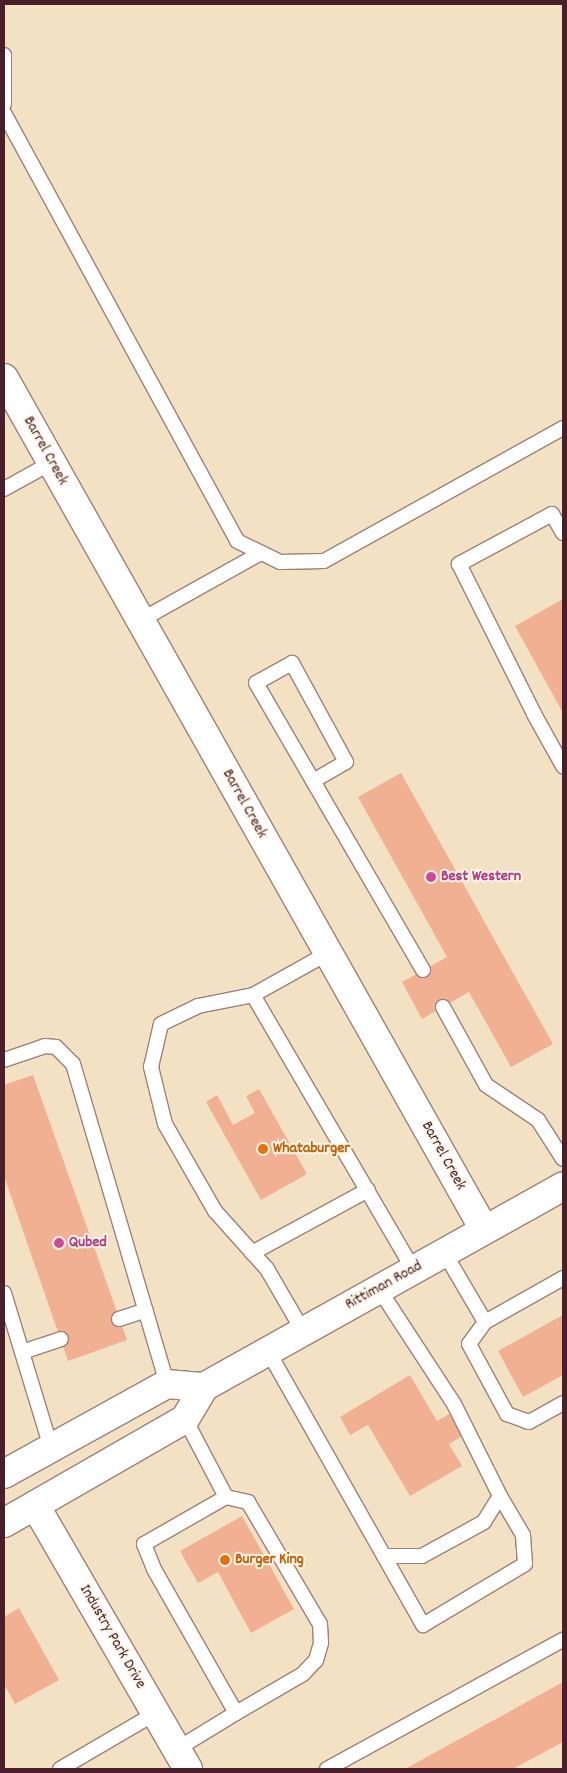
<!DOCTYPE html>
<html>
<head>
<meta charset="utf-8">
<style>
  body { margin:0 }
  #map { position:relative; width:567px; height:1773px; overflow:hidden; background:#f2e2c3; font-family:Dekko,sans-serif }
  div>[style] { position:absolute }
  .building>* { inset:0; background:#f1b091 }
  .roads { filter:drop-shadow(1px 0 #9e8077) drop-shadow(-1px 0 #9e8077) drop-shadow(0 1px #9e8077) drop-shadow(0 -1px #9e8077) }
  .lane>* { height:14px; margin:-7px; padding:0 7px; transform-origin:7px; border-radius:7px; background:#fff }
  .street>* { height:28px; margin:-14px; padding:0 14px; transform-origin:14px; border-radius:14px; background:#fff }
  .secondary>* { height:28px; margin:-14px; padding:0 14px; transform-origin:14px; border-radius:14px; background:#fff }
  .dots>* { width:14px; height:14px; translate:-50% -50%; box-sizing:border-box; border:2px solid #fcf5e5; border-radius:50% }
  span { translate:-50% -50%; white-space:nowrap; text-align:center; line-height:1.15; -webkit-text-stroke:4px #fcf5e5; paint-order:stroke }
  .street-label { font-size:16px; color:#4a1f2b }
  .hotel-label { font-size:16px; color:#b23c85; font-weight:700 }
  .left { translate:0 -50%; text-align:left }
  .food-label { font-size:16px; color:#c56008; font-weight:700 }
  .frame { position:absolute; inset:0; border:5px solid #4a1f2b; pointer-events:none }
</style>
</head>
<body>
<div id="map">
  <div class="building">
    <i style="clip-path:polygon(563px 599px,563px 713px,515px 626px)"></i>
    <i style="clip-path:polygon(401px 773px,553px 1044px,511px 1067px,469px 992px,422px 1019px,402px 982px,447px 957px,358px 797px)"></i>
    <i style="clip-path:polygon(33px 1075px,127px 1340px,68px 1361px,4px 1176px,4px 1085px)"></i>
    <i style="clip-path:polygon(259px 1089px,307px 1174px,261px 1200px,206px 1102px,217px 1095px,233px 1125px,255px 1113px,246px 1096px)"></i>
    <i style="clip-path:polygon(563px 1315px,563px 1375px,523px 1397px,498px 1351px)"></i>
    <i style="clip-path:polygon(410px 1375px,437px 1421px,453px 1412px,466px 1434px,449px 1444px,462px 1466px,410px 1496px,368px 1425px,350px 1435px,340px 1417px)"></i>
    <i style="clip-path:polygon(242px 1516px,294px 1609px,251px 1633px,218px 1572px,198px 1583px,180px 1551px)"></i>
    <i style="clip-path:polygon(19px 1608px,59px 1680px,15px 1704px,4px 1684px,4px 1617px)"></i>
    <i style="clip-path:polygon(563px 1682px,563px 1742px,513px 1769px,405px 1769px)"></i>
  </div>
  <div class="roads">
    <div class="lane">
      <i style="left:4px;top:55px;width:49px;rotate:90deg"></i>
      <i style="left:4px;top:113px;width:487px;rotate:61.4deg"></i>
      <i style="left:237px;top:541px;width:48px;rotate:26deg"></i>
      <i style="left:280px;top:562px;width:44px;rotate:-1.3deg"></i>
      <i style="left:324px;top:561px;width:274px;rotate:-29.1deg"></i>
      <i style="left:4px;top:489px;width:54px;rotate:-29deg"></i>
      <i style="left:563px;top:533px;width:22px;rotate:-120deg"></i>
      <i style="left:552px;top:514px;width:106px;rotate:151.7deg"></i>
      <i style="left:459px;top:564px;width:168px;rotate:63.4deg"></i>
      <i style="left:534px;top:714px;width:60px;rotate:60.9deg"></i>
      <i style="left:141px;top:620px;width:137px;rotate:-29.2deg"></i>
      <i style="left:313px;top:781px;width:38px;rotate:-30deg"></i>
      <i style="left:346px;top:762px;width:113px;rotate:-118.6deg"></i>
      <i style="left:292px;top:663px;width:41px;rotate:150.9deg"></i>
      <i style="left:256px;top:683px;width:332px;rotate:59.8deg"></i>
      <i style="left:253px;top:995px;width:319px;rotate:59.7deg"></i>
      <i style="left:443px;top:1007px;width:89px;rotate:61.1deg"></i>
      <i style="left:486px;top:1085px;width:63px;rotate:33.9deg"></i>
      <i style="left:538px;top:1120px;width:46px;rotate:57.3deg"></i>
      <i style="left:4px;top:1060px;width:43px;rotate:-18.9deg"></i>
      <i style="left:45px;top:1046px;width:11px;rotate:5deg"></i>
      <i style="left:56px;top:1047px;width:24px;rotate:45deg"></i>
      <i style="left:73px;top:1064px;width:334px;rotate:73.6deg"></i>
      <i style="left:444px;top:1252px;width:81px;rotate:59.6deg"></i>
      <i style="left:485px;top:1322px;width:90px;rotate:-29.4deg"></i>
      <i style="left:252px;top:1253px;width:132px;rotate:-28.5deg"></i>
      <i style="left:379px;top:1289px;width:137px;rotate:56.9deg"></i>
      <i style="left:454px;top:1404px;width:103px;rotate:63.4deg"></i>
      <i style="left:500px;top:1496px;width:31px;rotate:122deg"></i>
      <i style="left:484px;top:1522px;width:71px;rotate:151.3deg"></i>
      <i style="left:422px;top:1556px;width:38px;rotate:180deg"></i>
      <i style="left:4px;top:1293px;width:162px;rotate:73.1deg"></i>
      <i style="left:119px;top:1319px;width:28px;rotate:-18deg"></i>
      <i style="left:485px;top:1322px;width:27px;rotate:126deg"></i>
      <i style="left:469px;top:1344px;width:80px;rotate:61.5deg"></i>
      <i style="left:507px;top:1414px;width:23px;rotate:20deg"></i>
      <i style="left:529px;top:1422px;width:39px;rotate:-29deg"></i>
      <i style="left:303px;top:1331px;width:72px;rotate:-120.1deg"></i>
      <i style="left:267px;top:1269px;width:78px;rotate:-131.9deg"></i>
      <i style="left:215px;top:1211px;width:100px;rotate:-119.9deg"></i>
      <i style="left:165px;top:1124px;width:59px;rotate:-103.8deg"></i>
      <i style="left:151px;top:1067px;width:44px;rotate:-76.9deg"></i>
      <i style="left:161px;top:1024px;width:41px;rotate:-25.9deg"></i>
      <i style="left:198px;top:1006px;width:56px;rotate:-11.3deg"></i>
      <i style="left:253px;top:995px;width:86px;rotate:-29.2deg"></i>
      <i style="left:268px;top:1351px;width:315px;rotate:60.5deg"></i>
      <i style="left:423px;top:1625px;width:119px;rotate:-30.9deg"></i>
      <i style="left:525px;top:1564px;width:29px;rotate:-94deg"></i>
      <i style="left:523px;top:1535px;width:45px;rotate:-120.5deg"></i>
      <i style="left:22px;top:1352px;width:41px;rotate:-18.4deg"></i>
      <i style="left:185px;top:1419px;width:88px;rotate:62.3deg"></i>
      <i style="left:177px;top:1749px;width:69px;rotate:-31.4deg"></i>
      <i style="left:236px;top:1713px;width:166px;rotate:-119.7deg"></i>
      <i style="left:154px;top:1569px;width:27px;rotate:-112deg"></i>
      <i style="left:144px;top:1544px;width:95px;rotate:-29.8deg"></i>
      <i style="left:226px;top:1497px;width:23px;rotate:13deg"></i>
      <i style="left:248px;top:1502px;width:142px;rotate:59.5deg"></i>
      <i style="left:320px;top:1624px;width:19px;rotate:87deg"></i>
      <i style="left:321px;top:1643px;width:18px;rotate:106deg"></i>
      <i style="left:316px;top:1660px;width:19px;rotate:133deg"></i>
      <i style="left:303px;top:1674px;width:78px;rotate:149.8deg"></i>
      <i style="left:60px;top:1769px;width:111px;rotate:-30.3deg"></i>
      <i style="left:327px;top:1769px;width:269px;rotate:-28.7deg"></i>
    </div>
    <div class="street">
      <i style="left:4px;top:378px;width:977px;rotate:60.58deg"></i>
      <i style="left:35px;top:1505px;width:305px;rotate:59.9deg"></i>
    </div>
    <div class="secondary">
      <i style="left:4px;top:1474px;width:186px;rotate:-28.9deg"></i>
      <i style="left:167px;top:1384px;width:37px;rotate:5deg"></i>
      <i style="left:4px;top:1523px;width:209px;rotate:-29.9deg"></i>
      <i style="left:185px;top:1419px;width:37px;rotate:-59deg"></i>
      <i style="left:204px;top:1387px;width:411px;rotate:-29.2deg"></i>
    </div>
  </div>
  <div class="dots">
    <i style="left:431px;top:877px;background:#d1479c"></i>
    <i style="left:263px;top:1149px;background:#e8710a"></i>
    <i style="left:59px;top:1243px;background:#d1479c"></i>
    <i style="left:225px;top:1560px;background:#e8710a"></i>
  </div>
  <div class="street-label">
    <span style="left:45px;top:451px;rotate:61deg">Barrel Creek</span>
    <span style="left:244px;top:804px;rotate:61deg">Barrel Creek</span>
    <span style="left:443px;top:1156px;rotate:61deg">Barrel Creek</span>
    <span style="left:384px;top:1286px;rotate:-29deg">Rittiman Road</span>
    <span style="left:112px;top:1637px;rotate:60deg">Industry Park Drive</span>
  </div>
  <div class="hotel-label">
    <span class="left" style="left:441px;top:877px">Best Western</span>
    <span class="left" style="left:69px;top:1243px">Qubed</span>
  </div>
  <div class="food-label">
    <span class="left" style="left:273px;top:1149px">Whataburger</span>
    <span class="left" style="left:235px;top:1560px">Burger King</span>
  </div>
  <div class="frame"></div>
</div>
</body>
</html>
